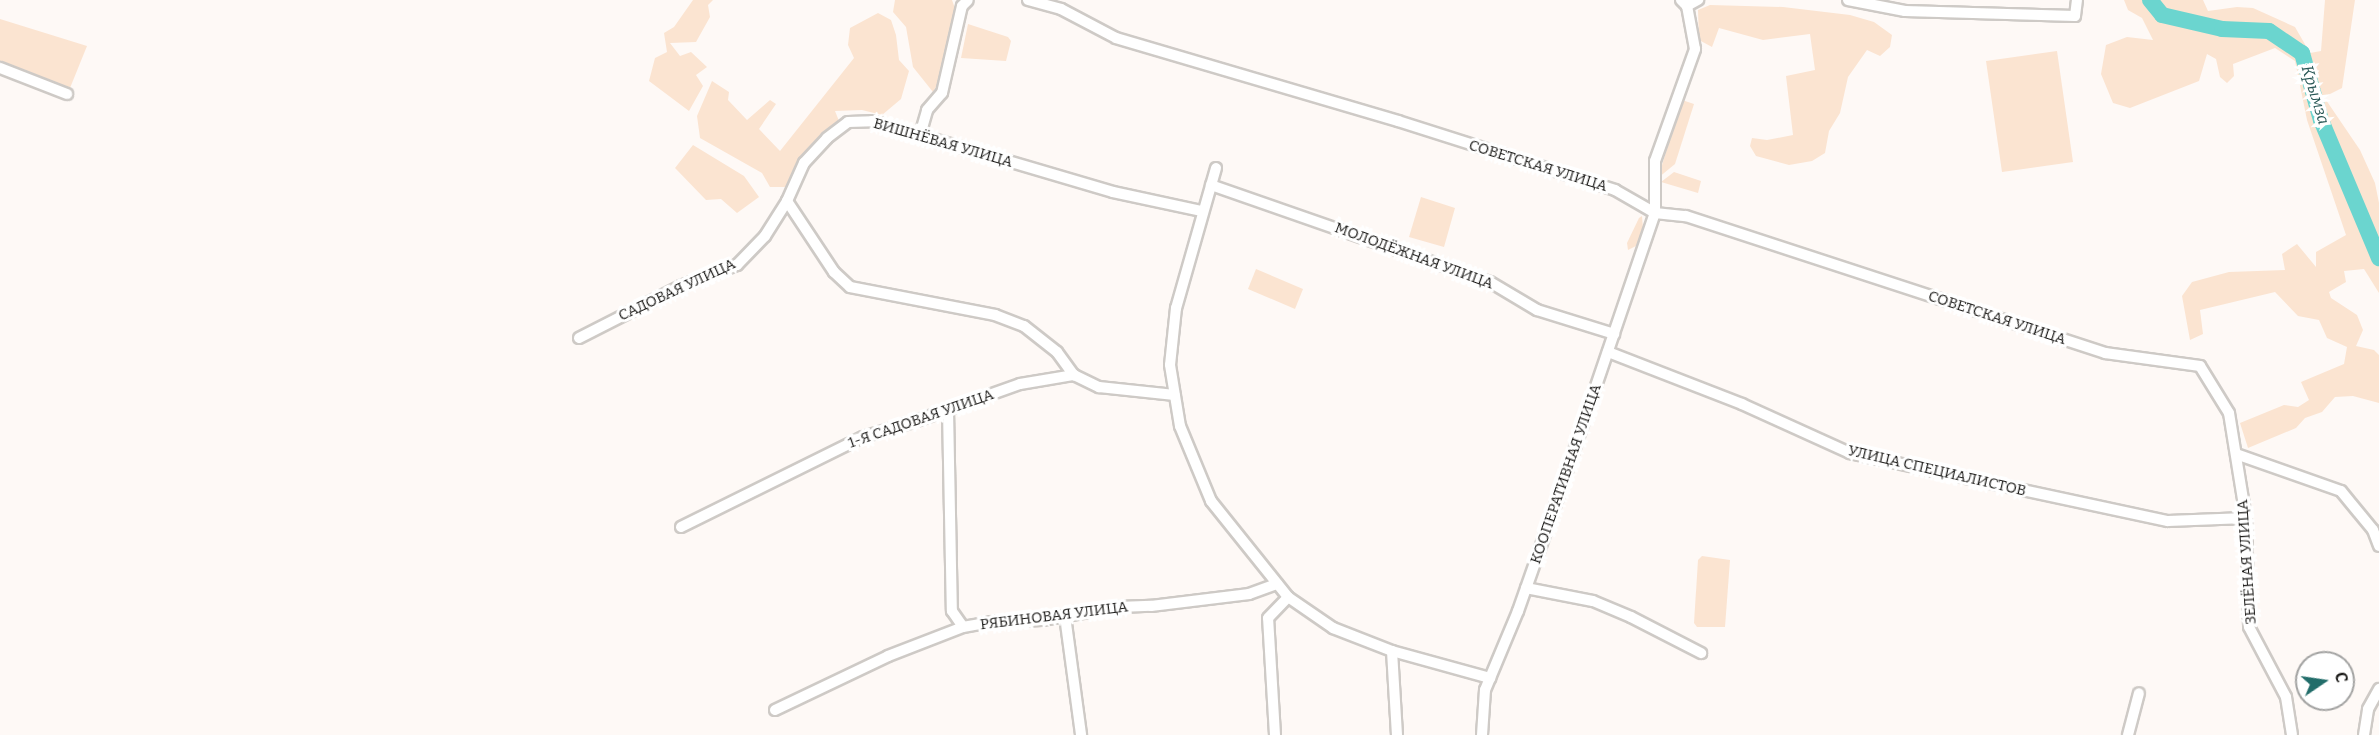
<!DOCTYPE html>
<html>
<head>
<meta charset="utf-8">
<style>
  body { margin:0 }
  #map { position:relative; width:2379px; height:735px; overflow:hidden; background:#fef9f6; font-family:Bitter,serif }
  div>[style] { position:absolute }
  .green>* { inset:0; background:#fbe4d1 }
  .river>* { height:16px; margin:-8px; padding:0 8px; transform-origin:8px; border-radius:8px; background:#6bd5cf }
  .roads { filter:drop-shadow(2px 0 #cecac6) drop-shadow(-2px 0 #cecac6) drop-shadow(0 2px #cecac6) drop-shadow(0 -2px #cecac6) }
  .street>* { height:10px; margin:-5px; padding:0 5px; transform-origin:5px; border-radius:5px; background:#fff }
  span { translate:-50% -50%; white-space:nowrap; text-align:center; line-height:1.15; -webkit-text-stroke:6px #fff; paint-order:stroke }
  .street-label { font-size:15px; color:#1a1917 }
  .water-label { font-size:16px; color:#285755; font-style:italic }
  .north { position:absolute; left:2295px; top:651px; width:60px; height:60px; box-sizing:border-box; background:#fff; border:2px solid #a3a3a2; border-radius:50%; rotate:77deg; font-size:16px; font-weight:700; line-height:24px; text-align:center; color:#1a1917 }
  .north::after { content:''; display:block; margin:auto; width:21px; height:27px; background:#226d6a; clip-path:polygon(50% 0,100% 100%,50% 72%,0 100%) }
</style>
</head>
<body>
<div id="map">
  <div class="green">
    <i style="clip-path:polygon(693px 0,713px 0,708px 5px,710px 17px,696px 42px,670px 43px,680px 56px,691px 52px,707px 67px,696px 75px,703px 86px,689px 111px,649px 81px,655px 58px,667px 52px,664px 33px,674px 27px)"></i>
    <i style="clip-path:polygon(895px 0,952px 0,957px 14px,944px 73px,933px 92px,913px 67px,906px 27px,893px 12px)"></i>
    <i style="clip-path:polygon(2124px 0,2203px 0,2208px 11px,2237px 7px,2253px 8px,2295px 27px,2310px 53px,2321px 51px,2325px 0,2355px 0,2342px 88px,2324px 97px,2360px 150px,2375px 183px,2379px 203px,2379px 293px,2364px 269px,2344px 271px,2346px 282px,2329px 292px,2331px 298px,2357px 315px,2363px 330px,2356px 346px,2374px 350px,2379px 355px,2379px 403px,2353px 396px,2335px 397px,2322px 412px,2305px 418px,2296px 428px,2248px 448px,2240px 423px,2284px 405px,2298px 407px,2309px 400px,2301px 382px,2344px 364px,2347px 347px,2327px 338px,2319px 320px,2298px 316px,2275px 292px,2200px 310px,2203px 334px,2190px 340px,2182px 296px,2192px 282px,2229px 272px,2285px 270px,2282px 254px,2297px 244px,2316px 267px,2316px 252px,2346px 235px,2307px 120px,2295px 61px,2275px 48px,2233px 64px,2234px 76px,2227px 83px,2220px 77px,2216px 59px,2207px 54px,2199px 81px,2130px 108px,2113px 103px,2101px 74px,2106px 45px,2127px 37px,2153px 40px,2142px 18px,2128px 10px)"></i>
    <i style="clip-path:polygon(1710px 5px,1783px 7px,1850px 15px,1874px 22px,1892px 35px,1890px 47px,1880px 56px,1867px 50px,1848px 77px,1840px 113px,1829px 131px,1825px 153px,1812px 161px,1789px 165px,1756px 156px,1750px 146px,1752px 138px,1767px 140px,1793px 135px,1786px 76px,1815px 70px,1810px 34px,1763px 40px,1719px 28px,1712px 47px,1699px 40px,1698px 10px)"></i>
    <i style="clip-path:polygon(878px 13px,891px 20px,896px 35px,899px 60px,909px 71px,901px 99px,882px 115px,862px 110px,835px 111px,839px 121px,798px 162px,789px 187px,770px 187px,762px 173px,700px 138px,697px 116px,712px 81px,729px 92px,728px 100px,747px 120px,770px 100px,776px 104px,759px 129px,780px 151px,854px 58px,848px 45px,850px 28px)"></i>
    <i style="clip-path:polygon(0 19px,87px 46px,70px 88px,0 62px)"></i>
    <i style="clip-path:polygon(968px 24px,1008px 37px,1011px 41px,1006px 61px,961px 58px)"></i>
    <i style="clip-path:polygon(2057px 51px,2073px 162px,2002px 172px,1986px 61px)"></i>
    <i style="clip-path:polygon(1682px 100px,1694px 104px,1675px 164px,1658px 178px)"></i>
    <i style="clip-path:polygon(693px 145px,744px 176px,759px 197px,737px 213px,721px 199px,706px 200px,675px 168px)"></i>
    <i style="clip-path:polygon(1674px 172px,1701px 181px,1698px 193px,1661px 182px)"></i>
    <i style="clip-path:polygon(1421px 197px,1455px 208px,1444px 247px,1409px 237px)"></i>
    <i style="clip-path:polygon(1642px 216px,1643px 229px,1636px 246px,1628px 250px,1627px 243px,1639px 218px)"></i>
    <i style="clip-path:polygon(1256px 269px,1303px 289px,1295px 309px,1248px 289px)"></i>
    <i style="clip-path:polygon(1702px 556px,1730px 560px,1725px 627px,1697px 627px,1694px 623px,1698px 560px)"></i>
  </div>
  <div class="river">
    <i style="left:2150px;top:0;width:19px;rotate:51deg"></i>
    <i style="left:2162px;top:15px;width:62px;rotate:13.1deg"></i>
    <i style="left:2222px;top:29px;width:47px;rotate:2.4deg"></i>
    <i style="left:2269px;top:31px;width:40px;rotate:34deg"></i>
    <i style="left:2302px;top:53px;width:70px;rotate:74.2deg"></i>
    <i style="left:2321px;top:120px;width:150px;rotate:67.2deg"></i>
  </div>
  <div class="roads">
    <div class="street">
      <i style="left:1028px;top:0;width:34px;rotate:15deg"></i>
      <i style="left:1061px;top:9px;width:62px;rotate:27.8deg"></i>
      <i style="left:1116px;top:38px;width:294px;rotate:16.4deg"></i>
      <i style="left:1398px;top:121px;width:228px;rotate:17.6deg"></i>
      <i style="left:1615px;top:190px;width:46px;rotate:29.9deg"></i>
      <i style="left:1655px;top:213px;width:31px;rotate:6deg"></i>
      <i style="left:1686px;top:216px;width:441px;rotate:18.1deg"></i>
      <i style="left:2105px;top:353px;width:96px;rotate:7.8deg"></i>
      <i style="left:2200px;top:366px;width:55px;rotate:58.3deg"></i>
      <i style="left:2229px;top:413px;width:106px;rotate:80.8deg"></i>
      <i style="left:2246px;top:518px;width:109px;rotate:88.4deg"></i>
      <i style="left:2249px;top:627px;width:79px;rotate:62.1deg"></i>
      <i style="left:2286px;top:697px;width:38px;rotate:81deg"></i>
      <i style="left:1681px;top:0;width:8px;rotate:45deg"></i>
      <i style="left:1687px;top:6px;width:13px;rotate:-29deg"></i>
      <i style="left:1848px;top:0;width:58px;rotate:10.9deg"></i>
      <i style="left:1905px;top:11px;width:170px;rotate:1.7deg"></i>
      <i style="left:2075px;top:16px;width:16px;rotate:-83deg"></i>
      <i style="left:0;top:68px;width:72px;rotate:21.2deg"></i>
      <i style="left:920px;top:135px;width:26px;rotate:-74deg"></i>
      <i style="left:927px;top:110px;width:23px;rotate:-49deg"></i>
      <i style="left:942px;top:93px;width:89px;rotate:-77.1deg"></i>
      <i style="left:962px;top:6px;width:8px;rotate:-45deg"></i>
      <i style="left:1216px;top:168px;width:146px;rotate:105.9deg"></i>
      <i style="left:1176px;top:308px;width:57px;rotate:96deg"></i>
      <i style="left:1170px;top:365px;width:62px;rotate:80.7deg"></i>
      <i style="left:1180px;top:426px;width:81px;rotate:67.5deg"></i>
      <i style="left:1211px;top:501px;width:123px;rotate:51.3deg"></i>
      <i style="left:1288px;top:597px;width:55px;rotate:34.6deg"></i>
      <i style="left:1333px;top:628px;width:63px;rotate:21.3deg"></i>
      <i style="left:1392px;top:651px;width:102px;rotate:15.4deg"></i>
      <i style="left:1211px;top:185px;width:295px;rotate:19.2deg"></i>
      <i style="left:1490px;top:282px;width:55px;rotate:30.8deg"></i>
      <i style="left:1537px;top:310px;width:81px;rotate:17.3deg"></i>
      <i style="left:787px;top:201px;width:85px;rotate:56.5deg"></i>
      <i style="left:834px;top:272px;width:22px;rotate:43deg"></i>
      <i style="left:850px;top:287px;width:148px;rotate:10.9deg"></i>
      <i style="left:995px;top:315px;width:31px;rotate:21deg"></i>
      <i style="left:1024px;top:326px;width:42px;rotate:38.2deg"></i>
      <i style="left:1057px;top:352px;width:29px;rotate:54deg"></i>
      <i style="left:579px;top:338px;width:114px;rotate:-27deg"></i>
      <i style="left:681px;top:286px;width:60px;rotate:-20.6deg"></i>
      <i style="left:737px;top:265px;width:40px;rotate:-46deg"></i>
      <i style="left:765px;top:236px;width:41px;rotate:-57.8deg"></i>
      <i style="left:787px;top:201px;width:42px;rotate:-65.9deg"></i>
      <i style="left:804px;top:163px;width:34px;rotate:-47deg"></i>
      <i style="left:827px;top:138px;width:26px;rotate:-37deg"></i>
      <i style="left:848px;top:122px;width:24px;rotate:-2deg"></i>
      <i style="left:872px;top:121px;width:251px;rotate:16.4deg"></i>
      <i style="left:1113px;top:192px;width:91px;rotate:12.1deg"></i>
      <i style="left:1608px;top:352px;width:144px;rotate:21.2deg"></i>
      <i style="left:1742px;top:404px;width:119px;rotate:24.4deg"></i>
      <i style="left:1850px;top:453px;width:325px;rotate:12.1deg"></i>
      <i style="left:2168px;top:521px;width:78px;rotate:-2.2deg"></i>
      <i style="left:948px;top:410px;width:201px;rotate:88.9deg"></i>
      <i style="left:952px;top:611px;width:19px;rotate:55deg"></i>
      <i style="left:2236px;top:454px;width:111px;rotate:19.4deg"></i>
      <i style="left:2341px;top:491px;width:50px;rotate:50.6deg"></i>
      <i style="left:2373px;top:530px;width:17px;rotate:69deg"></i>
      <i style="left:681px;top:527px;width:203px;rotate:-26.3deg"></i>
      <i style="left:863px;top:437px;width:55px;rotate:-16.8deg"></i>
      <i style="left:916px;top:421px;width:110px;rotate:-19.6deg"></i>
      <i style="left:1020px;top:384px;width:55px;rotate:-9.5deg"></i>
      <i style="left:1074px;top:375px;width:28px;rotate:26deg"></i>
      <i style="left:1099px;top:387px;width:76px;rotate:6deg"></i>
      <i style="left:1526px;top:588px;width:68px;rotate:11deg"></i>
      <i style="left:1593px;top:601px;width:41px;rotate:22.8deg"></i>
      <i style="left:1631px;top:617px;width:79px;rotate:27.2deg"></i>
      <i style="left:1065px;top:616px;width:120px;rotate:82.3deg"></i>
      <i style="left:1392px;top:651px;width:84px;rotate:86.6deg"></i>
      <i style="left:775px;top:710px;width:125px;rotate:-25.5deg"></i>
      <i style="left:888px;top:656px;width:80px;rotate:-21.1deg"></i>
      <i style="left:963px;top:627px;width:28px;rotate:-10deg"></i>
      <i style="left:991px;top:622px;width:51px;rotate:-2.2deg"></i>
      <i style="left:1042px;top:620px;width:77px;rotate:-9.7deg"></i>
      <i style="left:1118px;top:607px;width:33px;rotate:-2deg"></i>
      <i style="left:1151px;top:606px;width:99px;rotate:-7deg"></i>
      <i style="left:1249px;top:594px;width:30px;rotate:-20deg"></i>
      <i style="left:1275px;top:735px;width:117px;rotate:-93.4deg"></i>
      <i style="left:1268px;top:618px;width:29px;rotate:-46deg"></i>
      <i style="left:1482px;top:735px;width:45px;rotate:-86.2deg"></i>
      <i style="left:1485px;top:690px;width:86px;rotate:-67.3deg"></i>
      <i style="left:1518px;top:611px;width:136px;rotate:-70.6deg"></i>
      <i style="left:1563px;top:483px;width:285px;rotate:-71.2deg"></i>
      <i style="left:1655px;top:213px;width:52px;rotate:-90deg"></i>
      <i style="left:1655px;top:161px;width:119px;rotate:-70.3deg"></i>
      <i style="left:1695px;top:49px;width:44px;rotate:-100.5deg"></i>
      <i style="left:2128px;top:735px;width:43px;rotate:-75.3deg"></i>
      <i style="left:2364px;top:735px;width:26px;rotate:-81deg"></i>
      <i style="left:2368px;top:709px;width:23px;rotate:-61deg"></i>
    </div>
  </div>
  <div class="street-label">
    <span style="left:943px;top:143px;rotate:16deg">ВИШНЁВАЯ УЛИЦА</span>
    <span style="left:1538px;top:166px;rotate:17deg">СОВЕТСКАЯ УЛИЦА</span>
    <span style="left:1414px;top:256px;rotate:20deg">МОЛОДЁЖНАЯ УЛИЦА</span>
    <span style="left:677px;top:290px;rotate:-25deg">САДОВАЯ УЛИЦА</span>
    <span style="left:1997px;top:318px;rotate:18deg">СОВЕТСКАЯ УЛИЦА</span>
    <span style="left:921px;top:419px;rotate:-19deg">1-Я САДОВАЯ УЛИЦА</span>
    <span style="left:1937px;top:471px;rotate:13deg">УЛИЦА СПЕЦИАЛИСТОВ</span>
    <span style="left:1566px;top:474px;rotate:-71deg">КООПЕРАТИВНАЯ УЛИЦА</span>
    <span style="left:2247px;top:562px;rotate:-94deg">ЗЕЛЁНАЯ УЛИЦА</span>
    <span style="left:1054px;top:616px;rotate:-7deg">РЯБИНОВАЯ УЛИЦА</span>
  </div>
  <div class="water-label">
    <span style="left:2315px;top:95px;rotate:73deg">Крымза</span>
  </div>
  <div class="north">С</div>
</div>
</body>
</html>
